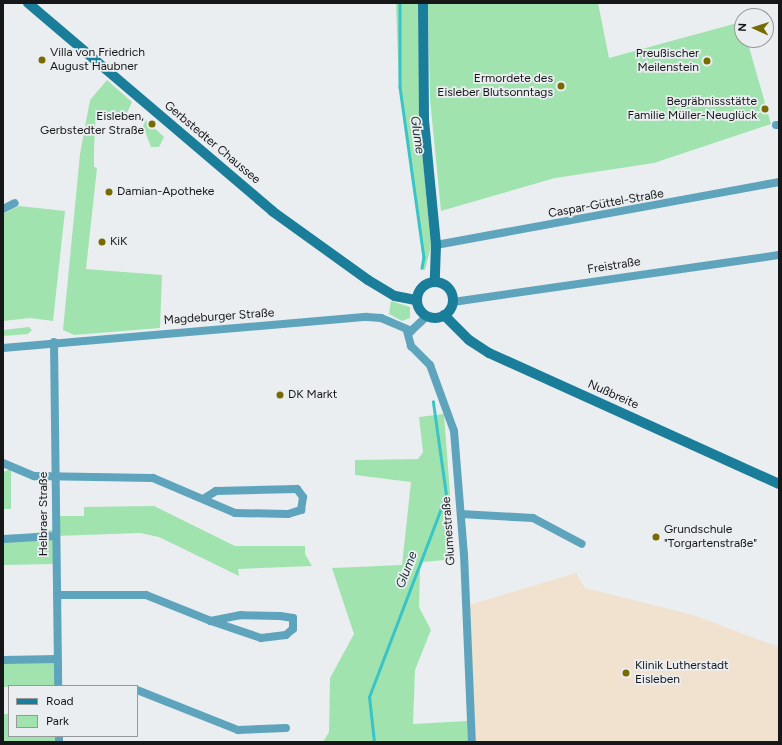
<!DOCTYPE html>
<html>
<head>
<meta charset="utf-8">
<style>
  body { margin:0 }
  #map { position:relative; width:782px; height:745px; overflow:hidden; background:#ebeef1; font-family:Figtree,sans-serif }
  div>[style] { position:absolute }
  .medical>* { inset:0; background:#f1e1cf }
  .green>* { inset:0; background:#a0e3ae }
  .stream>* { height:2.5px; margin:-1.25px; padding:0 1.25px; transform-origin:1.25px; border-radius:1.25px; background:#39c4c8 }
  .street>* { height:8px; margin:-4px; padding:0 4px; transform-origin:4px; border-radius:4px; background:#5fa4bd }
  .secondary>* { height:10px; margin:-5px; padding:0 5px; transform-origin:5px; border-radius:5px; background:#1a7d99 }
  .secondary>.ring { margin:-5px; padding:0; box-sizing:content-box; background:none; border:10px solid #1a7d99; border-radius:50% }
  .dots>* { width:11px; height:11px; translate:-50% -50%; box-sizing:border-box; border:2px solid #ebeef1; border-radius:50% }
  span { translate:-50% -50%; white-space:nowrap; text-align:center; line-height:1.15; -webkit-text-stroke:3.5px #ebeef1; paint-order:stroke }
  .poi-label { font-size:12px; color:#161718 }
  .left { translate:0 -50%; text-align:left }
  .right { translate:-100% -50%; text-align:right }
  .street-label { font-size:12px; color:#161718 }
  .water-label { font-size:13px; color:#213838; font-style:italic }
  .frame { position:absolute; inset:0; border:4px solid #161718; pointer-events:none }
  .legend { position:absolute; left:8px; top:685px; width:130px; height:52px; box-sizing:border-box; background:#ebeef1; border:1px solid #96989a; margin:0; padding:5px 7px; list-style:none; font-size:12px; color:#161718 }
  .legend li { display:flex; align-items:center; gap:8px; height:20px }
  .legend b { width:20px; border:1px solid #96989a }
  .north { position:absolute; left:734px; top:8px; width:40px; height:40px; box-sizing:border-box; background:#ebeef1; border:1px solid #96989a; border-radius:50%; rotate:273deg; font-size:11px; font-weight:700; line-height:16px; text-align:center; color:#161718 }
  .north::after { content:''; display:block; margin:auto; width:14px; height:18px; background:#776a01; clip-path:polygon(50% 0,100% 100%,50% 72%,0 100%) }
</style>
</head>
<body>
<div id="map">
  <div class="medical">
    <i style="clip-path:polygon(576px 573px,585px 588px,693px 615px,779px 647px,779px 742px,476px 742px,469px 605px)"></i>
  </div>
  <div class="green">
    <i style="clip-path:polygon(396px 3px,418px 3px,420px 128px,431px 246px,425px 270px,421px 269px,423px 257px,399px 87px)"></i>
    <i style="clip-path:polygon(428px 3px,598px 3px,609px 58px,741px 22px,742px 40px,747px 40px,771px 124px,654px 163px,555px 178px,441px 211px,430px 99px)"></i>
    <i style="clip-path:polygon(107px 80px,132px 102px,127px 113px,96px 111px,94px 149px,94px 167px,97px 168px,86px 269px,162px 275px,160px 328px,74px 335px,63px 330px,80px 154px,90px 100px)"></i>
    <i style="clip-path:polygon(146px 120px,164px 137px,159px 147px,151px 147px,143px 126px)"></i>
    <i style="clip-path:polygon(19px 206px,65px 211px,53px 321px,30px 318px,3px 321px,3px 214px)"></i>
    <i style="clip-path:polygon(391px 301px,410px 307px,410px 318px,402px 321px,389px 314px)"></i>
    <i style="clip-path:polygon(29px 327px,32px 330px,28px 334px,3px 336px,3px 330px)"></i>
    <i style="clip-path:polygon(444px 414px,455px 559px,423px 562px,420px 569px,419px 607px,431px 630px,415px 670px,413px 724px,467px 721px,468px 742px,323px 742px,329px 732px,330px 678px,354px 634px,332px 568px,402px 565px,411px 482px,355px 475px,355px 460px,418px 459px,423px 452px,419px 417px)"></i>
    <i style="clip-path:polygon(11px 469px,11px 509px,3px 509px,3px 472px)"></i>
    <i style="clip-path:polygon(154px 506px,235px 546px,305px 546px,305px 554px,312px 566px,238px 569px,239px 576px,159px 537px,140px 533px,56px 536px,56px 564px,3px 565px,3px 539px,56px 529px,56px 516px,84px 516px,84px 507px)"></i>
    <i style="clip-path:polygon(57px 659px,58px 686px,3px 687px,3px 660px)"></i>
    <i style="clip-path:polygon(3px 714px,9px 714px,9px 736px,59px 736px,59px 742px,3px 741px)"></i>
  </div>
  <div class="stream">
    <i style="left:400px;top:3px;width:84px;rotate:90deg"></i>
    <i style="left:400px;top:87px;width:172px;rotate:82deg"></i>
    <i style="left:424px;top:257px;width:11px;rotate:100deg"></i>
    <i style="left:374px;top:742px;width:45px;rotate:-96.3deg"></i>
    <i style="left:369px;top:697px;width:216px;rotate:-69.1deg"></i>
    <i style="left:446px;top:495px;width:94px;rotate:-98deg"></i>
  </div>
  <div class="street">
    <i style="left:776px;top:125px;width:3px"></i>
    <i style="left:3px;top:209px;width:13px;rotate:-27deg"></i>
    <i style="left:436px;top:245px;width:349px;rotate:-10.4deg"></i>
    <i style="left:453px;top:302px;width:329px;rotate:-8.2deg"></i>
    <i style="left:407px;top:331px;width:16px;rotate:75deg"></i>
    <i style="left:411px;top:346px;width:27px;rotate:45deg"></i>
    <i style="left:430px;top:365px;width:70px;rotate:70deg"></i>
    <i style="left:454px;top:431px;width:123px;rotate:85.4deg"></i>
    <i style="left:464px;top:554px;width:188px;rotate:87.6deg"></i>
    <i style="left:54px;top:342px;width:344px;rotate:89.3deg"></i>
    <i style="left:3px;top:348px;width:365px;rotate:-4.9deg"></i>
    <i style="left:367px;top:317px;width:14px;rotate:4deg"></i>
    <i style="left:381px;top:318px;width:33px;rotate:23deg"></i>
    <i style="left:411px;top:331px;width:22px;rotate:-43deg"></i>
    <i style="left:3px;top:463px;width:34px;rotate:23deg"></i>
    <i style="left:34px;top:476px;width:119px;rotate:1deg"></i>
    <i style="left:153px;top:478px;width:89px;rotate:23.1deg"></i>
    <i style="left:235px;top:513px;width:53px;rotate:1.1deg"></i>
    <i style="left:288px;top:514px;width:14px;rotate:-17deg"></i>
    <i style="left:301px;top:510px;width:13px;rotate:-81deg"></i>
    <i style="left:303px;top:497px;width:10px;rotate:-127deg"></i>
    <i style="left:297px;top:489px;width:81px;rotate:178.6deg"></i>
    <i style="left:216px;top:491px;width:13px;rotate:148deg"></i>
    <i style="left:461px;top:514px;width:72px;rotate:3.2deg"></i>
    <i style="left:533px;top:518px;width:55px;rotate:28deg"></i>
    <i style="left:3px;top:539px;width:53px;rotate:-3.2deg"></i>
    <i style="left:57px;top:595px;width:89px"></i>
    <i style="left:146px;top:595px;width:70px;rotate:21.8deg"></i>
    <i style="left:211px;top:621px;width:53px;rotate:18.8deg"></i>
    <i style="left:261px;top:638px;width:25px;rotate:-7deg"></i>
    <i style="left:286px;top:635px;width:9px;rotate:-41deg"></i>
    <i style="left:293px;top:629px;width:11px;rotate:-90deg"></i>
    <i style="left:293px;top:618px;width:13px;rotate:-171deg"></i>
    <i style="left:280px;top:616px;width:39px;rotate:-179deg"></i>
    <i style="left:241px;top:615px;width:31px;rotate:169deg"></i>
    <i style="left:3px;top:660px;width:54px;rotate:-1.1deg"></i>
    <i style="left:137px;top:690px;width:109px;rotate:21.6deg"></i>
    <i style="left:238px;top:730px;width:48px;rotate:-2.4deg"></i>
    <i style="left:59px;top:742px;width:6px;rotate:-90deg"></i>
  </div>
  <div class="secondary">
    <i style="left:28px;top:3px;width:321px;rotate:40.4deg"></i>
    <i style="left:272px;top:211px;width:118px;rotate:35.7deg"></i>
    <i style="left:368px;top:280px;width:31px;rotate:31deg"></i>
    <i style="left:395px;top:296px;width:21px;rotate:11deg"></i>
    <i style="left:423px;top:3px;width:117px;rotate:89.5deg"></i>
    <i style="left:424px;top:120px;width:126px;rotate:84.5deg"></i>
    <i style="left:436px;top:245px;width:36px;rotate:92deg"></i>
    <i class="ring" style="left:417px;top:282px;width:26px;height:26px"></i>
    <i style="left:444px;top:315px;width:35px;rotate:45deg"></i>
    <i style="left:469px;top:340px;width:24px;rotate:33deg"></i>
    <i style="left:489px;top:353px;width:318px;rotate:24.3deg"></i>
  </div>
  <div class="dots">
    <i style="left:42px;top:60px;background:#776a01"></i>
    <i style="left:707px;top:61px;background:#776a01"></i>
    <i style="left:561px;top:86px;background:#776a01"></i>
    <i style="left:765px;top:109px;background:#776a01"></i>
    <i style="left:152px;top:124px;background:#776a01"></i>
    <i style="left:109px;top:192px;background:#776a01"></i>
    <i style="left:102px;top:242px;background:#776a01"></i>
    <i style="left:280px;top:395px;background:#776a01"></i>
    <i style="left:656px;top:537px;background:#776a01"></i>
    <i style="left:626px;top:673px;background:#776a01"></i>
  </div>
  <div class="poi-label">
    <span class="left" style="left:50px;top:60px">Villa von Friedrich<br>August Haubner</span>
    <span class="right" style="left:699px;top:61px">Preußischer<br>Meilenstein</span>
    <span class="right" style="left:553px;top:86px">Ermordete des<br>Eisleber Blutsonntags</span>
    <span class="right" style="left:757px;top:109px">Begräbnissstätte<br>Familie Müller-Neuglück</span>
    <span class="right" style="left:144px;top:124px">Eisleben,<br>Gerbstedter Straße</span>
    <span class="left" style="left:117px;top:192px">Damian-Apotheke</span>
    <span class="left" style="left:110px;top:242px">KiK</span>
    <span class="left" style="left:288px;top:395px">DK Markt</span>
    <span class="left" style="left:664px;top:537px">Grundschule<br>"Torgartenstraße"</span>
    <span class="left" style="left:635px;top:673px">Klinik Lutherstadt<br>Eisleben</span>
  </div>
  <div class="street-label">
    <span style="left:212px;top:143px;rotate:40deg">Gerbstedter Chaussee</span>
    <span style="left:606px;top:204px;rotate:-10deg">Caspar-Güttel-Straße</span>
    <span style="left:614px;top:266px;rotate:-9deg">Freistraße</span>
    <span style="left:219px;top:317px;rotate:-4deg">Magdeburger Straße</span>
    <span style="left:613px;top:395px;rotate:24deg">Nußbreite</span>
    <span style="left:44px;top:514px;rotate:-90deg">Helbraer Straße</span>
    <span style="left:449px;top:531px;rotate:-94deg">Glumestraße</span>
  </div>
  <div class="water-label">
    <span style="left:417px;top:135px;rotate:82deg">Glume</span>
    <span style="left:407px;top:570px;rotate:-69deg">Glume</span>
  </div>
  <div class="frame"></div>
  <ul class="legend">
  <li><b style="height:5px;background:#1a7d99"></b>Road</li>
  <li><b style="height:11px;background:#a0e3ae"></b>Park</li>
  </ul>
  <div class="north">N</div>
</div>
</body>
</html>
